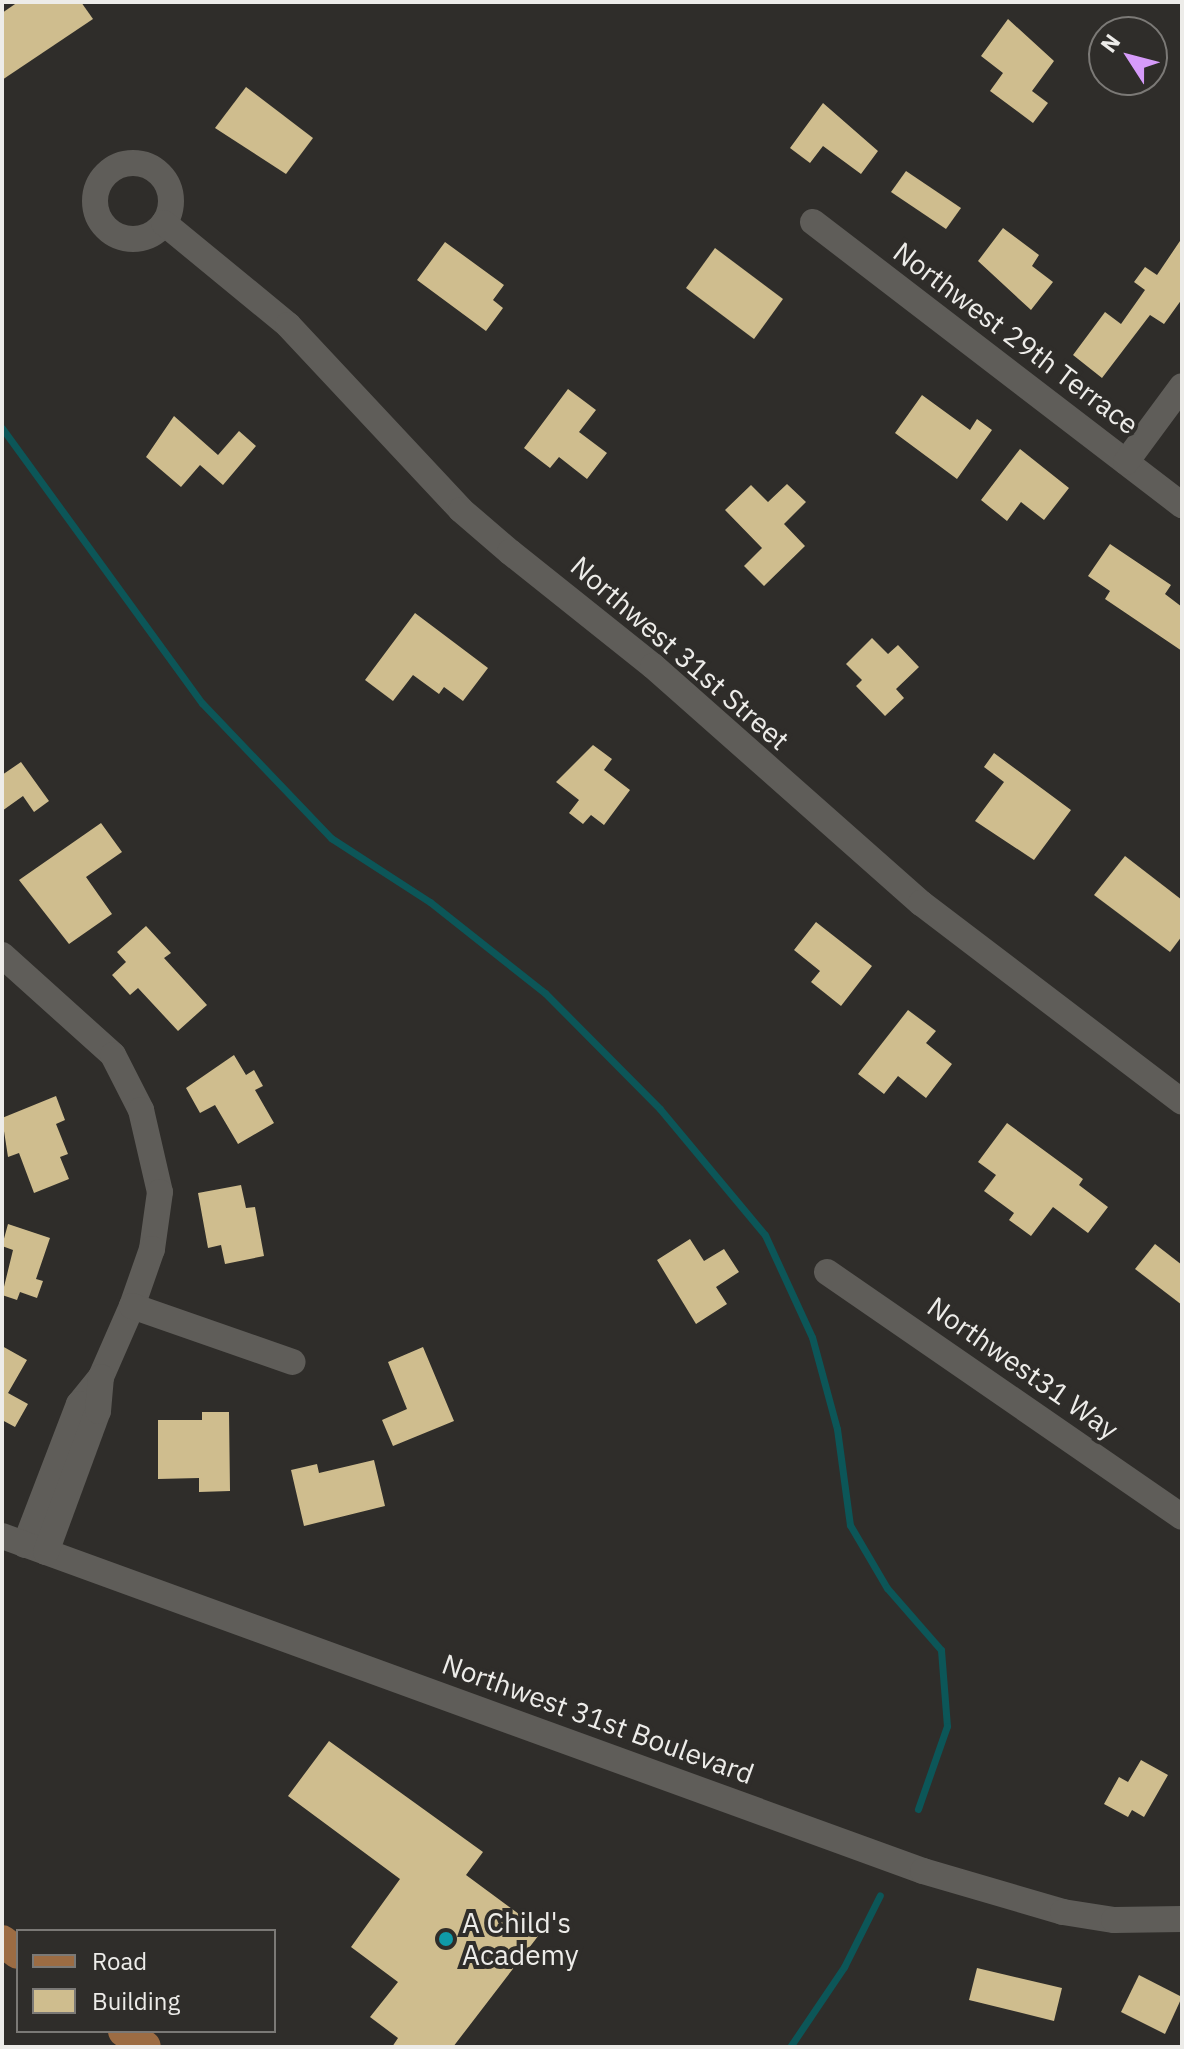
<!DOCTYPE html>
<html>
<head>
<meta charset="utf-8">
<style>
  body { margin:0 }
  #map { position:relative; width:1184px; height:2049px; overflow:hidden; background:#2f2d2a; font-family:"IBM Plex Sans",sans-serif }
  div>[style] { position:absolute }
  .stream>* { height:7px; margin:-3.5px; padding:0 3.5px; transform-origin:3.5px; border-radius:3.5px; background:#0c5658 }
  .building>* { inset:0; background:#cfbd8e }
  .minor>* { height:26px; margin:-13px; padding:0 13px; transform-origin:13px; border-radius:13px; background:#5f5d59 }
  .minor>.ring { margin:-13px; padding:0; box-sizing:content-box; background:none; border:26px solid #5f5d59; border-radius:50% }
  .major>* { height:32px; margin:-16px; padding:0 16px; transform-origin:16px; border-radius:16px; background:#9c6c43 }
  .dots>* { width:22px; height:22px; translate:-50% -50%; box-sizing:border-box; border:4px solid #2f2d2a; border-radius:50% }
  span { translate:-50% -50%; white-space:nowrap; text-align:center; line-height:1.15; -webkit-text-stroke:8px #2f2d2a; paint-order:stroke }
  .street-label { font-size:28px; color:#edece9 }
  .poi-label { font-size:28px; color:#edece9 }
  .left { translate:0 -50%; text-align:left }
  .frame { position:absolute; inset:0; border:4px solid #edece9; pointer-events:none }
  .legend { position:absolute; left:16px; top:1929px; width:260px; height:104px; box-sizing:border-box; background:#2f2d2a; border:2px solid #7b7976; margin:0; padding:10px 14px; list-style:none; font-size:24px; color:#edece9 }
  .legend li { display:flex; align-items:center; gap:16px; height:40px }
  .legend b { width:40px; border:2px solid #7b7976 }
  .north { position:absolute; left:1088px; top:16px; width:80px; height:80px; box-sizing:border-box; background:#2f2d2a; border:2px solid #7b7976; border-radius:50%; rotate:306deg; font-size:22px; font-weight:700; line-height:32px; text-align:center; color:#edece9 }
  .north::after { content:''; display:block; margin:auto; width:28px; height:36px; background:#d69bfa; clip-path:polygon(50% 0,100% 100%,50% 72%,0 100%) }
</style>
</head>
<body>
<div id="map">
  <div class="stream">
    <i style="left:2px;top:428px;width:340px;rotate:54deg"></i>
    <i style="left:202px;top:703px;width:187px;rotate:46.3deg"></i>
    <i style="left:331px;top:838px;width:118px;rotate:32.9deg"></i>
    <i style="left:430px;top:902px;width:147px;rotate:38.4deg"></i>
    <i style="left:545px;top:993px;width:163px;rotate:45.2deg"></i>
    <i style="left:660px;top:1109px;width:164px;rotate:50.2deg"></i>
    <i style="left:765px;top:1235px;width:112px;rotate:65.3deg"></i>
    <i style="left:812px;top:1337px;width:95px;rotate:74.8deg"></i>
    <i style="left:837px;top:1429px;width:97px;rotate:82.3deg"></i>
    <i style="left:850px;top:1525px;width:73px;rotate:59.6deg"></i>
    <i style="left:887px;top:1588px;width:82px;rotate:48.9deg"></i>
    <i style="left:941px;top:1650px;width:76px;rotate:85.5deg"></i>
    <i style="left:947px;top:1726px;width:88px;rotate:109.3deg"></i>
    <i style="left:790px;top:2047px;width:97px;rotate:-56deg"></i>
    <i style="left:844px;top:1967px;width:80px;rotate:-63.4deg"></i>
  </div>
  <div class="building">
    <i style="clip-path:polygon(18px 2px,81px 2px,93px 19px,2px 80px,2px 13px)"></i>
    <i style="clip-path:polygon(1008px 19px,1054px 61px,1032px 91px,1048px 103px,1033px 123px,990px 91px,1003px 73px,981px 56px)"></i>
    <i style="clip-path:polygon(246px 87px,313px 138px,286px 174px,215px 128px)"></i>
    <i style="clip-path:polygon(823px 103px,878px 151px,861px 174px,823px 146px,810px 163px,790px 148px)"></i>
    <i style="clip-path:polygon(906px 171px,961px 208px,946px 229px,891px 192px)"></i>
    <i style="clip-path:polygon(1003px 228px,1039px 255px,1032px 266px,1053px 282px,1031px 310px,978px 261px)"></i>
    <i style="clip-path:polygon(1182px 238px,1182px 299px,1164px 324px,1150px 315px,1102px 378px,1073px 355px,1105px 312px,1121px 324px,1145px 290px,1134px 282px,1145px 267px,1157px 275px)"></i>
    <i style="clip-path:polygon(445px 242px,504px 285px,493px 300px,503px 308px,486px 331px,417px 280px)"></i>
    <i style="clip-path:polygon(715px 248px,783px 299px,754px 339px,686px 288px)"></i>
    <i style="clip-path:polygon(568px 389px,596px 410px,579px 432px,607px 453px,587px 479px,559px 457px,550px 468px,524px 448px)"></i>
    <i style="clip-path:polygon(922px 395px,970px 430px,977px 419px,992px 430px,957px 479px,895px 433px)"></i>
    <i style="clip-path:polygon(174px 416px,218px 455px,239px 431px,256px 446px,223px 485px,200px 465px,181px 487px,146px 457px)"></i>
    <i style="clip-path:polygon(1020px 449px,1069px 488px,1044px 520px,1021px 502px,1007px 521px,981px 500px)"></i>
    <i style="clip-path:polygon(787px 484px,806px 502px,784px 524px,805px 546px,764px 586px,744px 566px,762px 548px,725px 510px,751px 485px,768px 502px)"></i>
    <i style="clip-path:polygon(1110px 544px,1171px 585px,1165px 594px,1182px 607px,1182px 651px,1105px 599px,1110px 591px,1088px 576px)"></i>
    <i style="clip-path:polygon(415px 613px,488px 668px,463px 701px,444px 687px,439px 694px,413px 675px,393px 701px,365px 680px)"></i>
    <i style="clip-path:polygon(872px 638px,888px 654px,898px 645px,919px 667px,896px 689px,904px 698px,885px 716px,856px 686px,862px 680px,846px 664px)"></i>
    <i style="clip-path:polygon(593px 745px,612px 759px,604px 770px,630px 790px,604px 825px,591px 815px,583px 824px,569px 813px,579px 800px,556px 782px)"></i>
    <i style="clip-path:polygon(994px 753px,1071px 810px,1034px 860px,975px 821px,1004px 782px,984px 767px)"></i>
    <i style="clip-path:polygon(21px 762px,49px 801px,34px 812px,23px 796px,2px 811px,2px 775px)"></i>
    <i style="clip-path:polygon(101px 823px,122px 852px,86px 877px,112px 914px,69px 944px,19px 880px)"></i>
    <i style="clip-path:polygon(1125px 856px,1182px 900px,1182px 936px,1170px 952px,1094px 895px)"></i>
    <i style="clip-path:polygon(816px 922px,872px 966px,841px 1006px,811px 982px,820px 971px,794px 950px)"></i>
    <i style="clip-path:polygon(146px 926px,171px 953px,164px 958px,207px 1005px,178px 1031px,138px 988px,130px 995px,112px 975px,126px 962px,117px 952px)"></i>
    <i style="clip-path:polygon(908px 1010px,936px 1031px,926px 1043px,952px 1064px,926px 1098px,898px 1076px,884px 1094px,858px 1074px)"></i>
    <i style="clip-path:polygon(234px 1055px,246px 1075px,254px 1070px,263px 1086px,255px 1090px,274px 1123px,238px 1144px,215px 1105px,200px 1113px,186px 1088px)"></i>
    <i style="clip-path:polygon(56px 1096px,65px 1120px,56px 1124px,68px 1154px,60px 1157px,69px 1179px,34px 1193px,19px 1153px,8px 1157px,2px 1118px)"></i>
    <i style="clip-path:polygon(1007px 1123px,1083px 1179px,1079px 1185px,1108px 1207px,1088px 1233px,1053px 1207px,1031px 1236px,1009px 1220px,1014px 1213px,984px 1191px,996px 1175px,978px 1162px)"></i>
    <i style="clip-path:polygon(241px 1185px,246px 1208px,255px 1207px,264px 1256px,225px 1264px,221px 1245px,208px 1248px,198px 1193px)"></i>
    <i style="clip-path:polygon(8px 1224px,50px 1238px,36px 1279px,43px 1281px,37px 1298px,20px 1292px,17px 1300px,2px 1295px,13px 1250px,2px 1246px)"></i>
    <i style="clip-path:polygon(690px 1239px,704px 1261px,724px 1249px,739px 1272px,716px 1287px,727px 1304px,696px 1324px,657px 1260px)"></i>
    <i style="clip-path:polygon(1155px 1244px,1182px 1265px,1182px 1305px,1135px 1269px)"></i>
    <i style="clip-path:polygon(2px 1346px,27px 1360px,8px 1393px,28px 1404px,15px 1427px,2px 1420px)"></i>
    <i style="clip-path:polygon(423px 1347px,454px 1421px,393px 1446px,382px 1420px,407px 1409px,388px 1362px)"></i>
    <i style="clip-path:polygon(202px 1412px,229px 1412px,230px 1491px,199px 1492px,199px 1478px,158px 1479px,158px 1420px,202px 1420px)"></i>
    <i style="clip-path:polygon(374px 1460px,385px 1506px,304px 1526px,291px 1470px,317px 1464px,319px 1473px)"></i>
    <i style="clip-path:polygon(329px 1741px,483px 1852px,466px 1875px,542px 1931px,453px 2047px,392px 2047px,398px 2038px,370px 2017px,398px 1982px,351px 1947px,400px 1879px,288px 1796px)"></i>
    <i style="clip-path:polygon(1141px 1760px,1168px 1775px,1144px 1817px,1132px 1810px,1128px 1817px,1104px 1804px,1119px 1777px,1128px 1782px)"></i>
    <i style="clip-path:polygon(977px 1968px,1062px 1988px,1054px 2021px,969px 2000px)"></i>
    <i style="clip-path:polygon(1139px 1975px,1182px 1997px,1165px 2034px,1121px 2012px)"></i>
  </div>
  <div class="minor">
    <i class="ring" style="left:95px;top:163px;width:50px;height:50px"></i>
    <i style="left:813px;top:222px;width:465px;rotate:37.5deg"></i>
    <i style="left:164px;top:223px;width:161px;rotate:39.4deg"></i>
    <i style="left:288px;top:325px;width:253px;rotate:46.9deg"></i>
    <i style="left:461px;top:510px;width:65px;rotate:40.6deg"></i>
    <i style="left:510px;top:552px;width:183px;rotate:38.6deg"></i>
    <i style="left:653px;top:666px;width:358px;rotate:41.5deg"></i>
    <i style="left:921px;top:903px;width:328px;rotate:37.3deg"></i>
    <i style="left:1126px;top:462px;width:94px;rotate:-53.6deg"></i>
    <i style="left:2px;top:955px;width:149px;rotate:42deg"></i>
    <i style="left:113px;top:1055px;width:62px;rotate:63deg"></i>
    <i style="left:141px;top:1110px;width:84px;rotate:77deg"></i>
    <i style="left:160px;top:1192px;width:58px;rotate:98deg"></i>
    <i style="left:152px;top:1249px;width:60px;rotate:109.3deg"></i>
    <i style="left:132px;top:1306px;width:77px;rotate:113.6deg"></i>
    <i style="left:101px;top:1377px;width:35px;rotate:129deg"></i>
    <i style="left:79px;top:1404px;width:151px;rotate:111deg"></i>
    <i style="left:827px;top:1272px;width:431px;rotate:34.6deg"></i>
    <i style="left:132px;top:1306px;width:170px;rotate:19.2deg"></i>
    <i style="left:2px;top:1536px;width:980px;rotate:19.99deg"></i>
    <i style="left:923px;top:1871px;width:146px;rotate:16.3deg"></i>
    <i style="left:1063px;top:1912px;width:52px;rotate:8.9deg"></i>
    <i style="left:1114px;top:1920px;width:68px;rotate:-0.8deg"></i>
    <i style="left:46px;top:1552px;width:150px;rotate:-69.8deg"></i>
    <i style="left:98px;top:1411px;width:34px;rotate:-85deg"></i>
  </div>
  <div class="major">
    <i style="left:2px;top:1941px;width:20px;rotate:37deg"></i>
    <i style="left:124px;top:2031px;width:26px;rotate:37deg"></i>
  </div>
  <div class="dots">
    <i style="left:446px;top:1939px;background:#0f9aa8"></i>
  </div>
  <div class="street-label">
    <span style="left:1016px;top:338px;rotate:37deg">Northwest 29th Terrace</span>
    <span style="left:680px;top:653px;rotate:41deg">Northwest 31st Street</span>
    <span style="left:1023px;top:1368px;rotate:35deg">Northwest31 Way</span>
    <span style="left:598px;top:1719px;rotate:20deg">Northwest 31st Boulevard</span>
  </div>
  <div class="poi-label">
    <span class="left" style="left:462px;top:1939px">A Child's<br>Academy</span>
  </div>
  <div class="frame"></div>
  <ul class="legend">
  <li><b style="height:10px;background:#9c6c43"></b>Road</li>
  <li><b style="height:22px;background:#cfbd8e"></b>Building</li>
  </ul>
  <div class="north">N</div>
</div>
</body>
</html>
